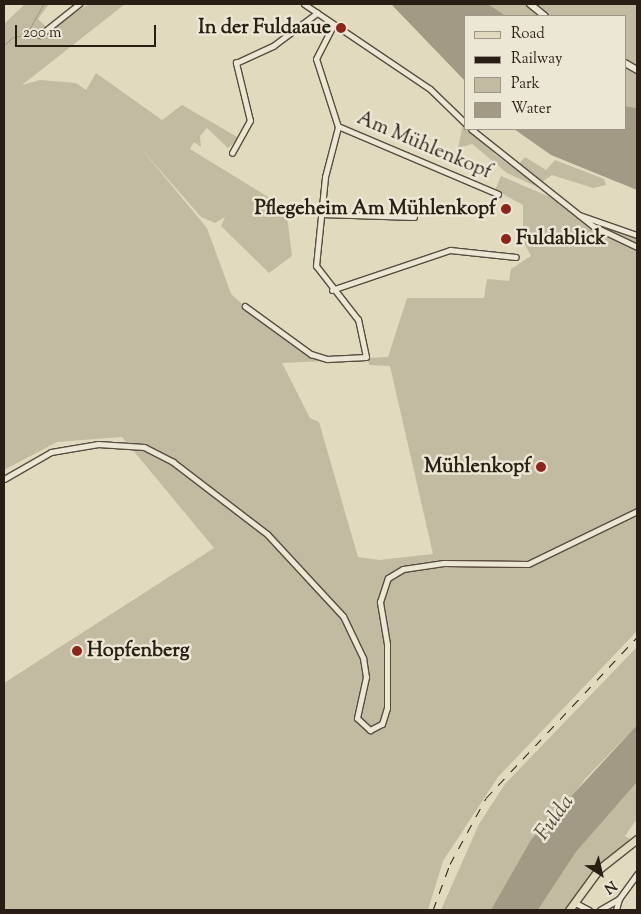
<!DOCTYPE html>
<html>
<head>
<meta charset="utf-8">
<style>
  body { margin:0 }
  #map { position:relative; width:641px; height:914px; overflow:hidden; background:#e2dabf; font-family:"Sorts Mill Goudy",serif }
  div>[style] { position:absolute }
  .green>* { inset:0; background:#c3baa2 }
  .water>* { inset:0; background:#a39a85 }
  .stream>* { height:1px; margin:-0.5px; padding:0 0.5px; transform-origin:0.5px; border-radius:0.5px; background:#a39a85 }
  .roads { filter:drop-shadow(1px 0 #574c3f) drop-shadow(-1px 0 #574c3f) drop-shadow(0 1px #574c3f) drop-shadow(0 -1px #574c3f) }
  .minor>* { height:4.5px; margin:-2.25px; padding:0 2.25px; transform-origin:2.25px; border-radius:2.25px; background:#ece7d5 }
  .tertiary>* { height:5px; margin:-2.5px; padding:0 2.5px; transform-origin:2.5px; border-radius:2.5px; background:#ece7d5 }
  .secondary>* { height:6px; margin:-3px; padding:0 3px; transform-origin:3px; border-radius:3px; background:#ece7d5 }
  .primary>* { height:7px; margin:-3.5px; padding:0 3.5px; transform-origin:3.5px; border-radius:3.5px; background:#e2dabf }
  .rail>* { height:1px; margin-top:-0.5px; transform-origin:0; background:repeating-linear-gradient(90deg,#291d14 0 9px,transparent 0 18px) }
  .dots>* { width:14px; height:14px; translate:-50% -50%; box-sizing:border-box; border:2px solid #ece7d5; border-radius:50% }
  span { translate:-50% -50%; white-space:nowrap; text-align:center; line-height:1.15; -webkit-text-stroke:5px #ece7d5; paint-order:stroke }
  .poi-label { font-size:20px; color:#291d14; font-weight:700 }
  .right { translate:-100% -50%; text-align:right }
  .left { translate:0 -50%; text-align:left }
  .street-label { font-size:20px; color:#291d14 }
  .water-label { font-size:21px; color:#54493c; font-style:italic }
  .frame { position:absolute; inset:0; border:5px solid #291d14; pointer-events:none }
  .legend { position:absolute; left:464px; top:15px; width:162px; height:115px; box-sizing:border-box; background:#ece7d5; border:1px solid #9e9688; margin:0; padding:6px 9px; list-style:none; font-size:15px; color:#291d14 }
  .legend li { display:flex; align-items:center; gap:10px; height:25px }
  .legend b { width:25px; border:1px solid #9e9688 }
  .north { position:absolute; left:576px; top:849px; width:50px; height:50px; -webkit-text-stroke:4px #ece7d5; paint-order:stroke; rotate:145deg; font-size:14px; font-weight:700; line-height:20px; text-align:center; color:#291d14 }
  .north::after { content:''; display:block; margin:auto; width:18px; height:22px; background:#291d14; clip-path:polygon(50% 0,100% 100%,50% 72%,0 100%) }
  .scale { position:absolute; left:15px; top:25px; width:141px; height:22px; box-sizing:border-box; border:2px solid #291d14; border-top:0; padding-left:6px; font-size:15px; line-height:18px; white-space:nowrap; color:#291d14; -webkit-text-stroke:4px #ece7d5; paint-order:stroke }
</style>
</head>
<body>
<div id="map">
  <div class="green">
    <i style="clip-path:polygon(25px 4px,49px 4px,38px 19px,46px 27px,90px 4px,125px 4px,22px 85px,40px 80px,76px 83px,86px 90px,96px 73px,162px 120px,182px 105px,239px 138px,228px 148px,207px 128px,200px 136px,201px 147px,194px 142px,190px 149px,286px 208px,292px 256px,269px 273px,221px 226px,225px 217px,215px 223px,201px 217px,139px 146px,207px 228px,231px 294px,263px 322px,325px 361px,282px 363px,310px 418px,319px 422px,358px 557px,379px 560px,433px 554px,390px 366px,369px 365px,368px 358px,388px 357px,407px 298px,484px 298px,487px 279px,509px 281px,511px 269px,531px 256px,523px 241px,523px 205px,495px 190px,501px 176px,550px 197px,577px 218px,637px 239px,637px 631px,498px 777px,443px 861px,428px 910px,4px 910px,4px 683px,214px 548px,122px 437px,57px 442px,4px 470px,4px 24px)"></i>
    <i style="clip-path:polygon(488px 4px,637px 4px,637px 108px,625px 106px,625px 16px,506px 16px)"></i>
    <i style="clip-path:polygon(463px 124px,496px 155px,544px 190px,507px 173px,472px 144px,458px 148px)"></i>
    <i style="clip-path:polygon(525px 157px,546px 170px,555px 160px,604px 179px,606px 185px,593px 188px,552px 175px,542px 182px,518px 165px)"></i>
    <i style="clip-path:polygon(637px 647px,637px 725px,585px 779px,491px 910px,441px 910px,479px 824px,505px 784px)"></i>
    <i style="clip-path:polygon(637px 782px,637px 819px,625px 836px,630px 839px,593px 871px,565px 910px,538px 910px,576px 852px)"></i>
  </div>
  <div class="water">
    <i style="clip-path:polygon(391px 4px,488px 4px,506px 16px,465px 16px,465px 81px)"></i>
    <i style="clip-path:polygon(625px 106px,637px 108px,637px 190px,551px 155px,514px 129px,625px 129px)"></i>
    <i style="clip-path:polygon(637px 725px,637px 782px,576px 852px,538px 910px,491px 910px,531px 840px)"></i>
  </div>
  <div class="stream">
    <i style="left:4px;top:45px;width:12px;rotate:-42deg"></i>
    <i style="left:13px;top:37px;width:13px;rotate:-9deg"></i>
    <i style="left:26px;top:35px;width:35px;rotate:-61deg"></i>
  </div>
  <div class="roads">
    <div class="minor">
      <i style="left:40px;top:35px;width:50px;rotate:-38.5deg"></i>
      <i style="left:338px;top:126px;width:174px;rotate:23deg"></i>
      <i style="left:232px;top:153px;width:37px;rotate:-61deg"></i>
      <i style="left:250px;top:121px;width:60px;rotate:-103.6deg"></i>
      <i style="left:236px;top:63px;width:41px;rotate:-24.7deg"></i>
      <i style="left:273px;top:46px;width:55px;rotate:-36.9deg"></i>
      <i style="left:321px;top:214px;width:93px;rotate:1.8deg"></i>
      <i style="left:579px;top:215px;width:61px;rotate:19deg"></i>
      <i style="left:332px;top:290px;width:125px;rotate:-18.7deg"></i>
      <i style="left:450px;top:250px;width:66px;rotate:6.1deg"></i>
      <i style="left:245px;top:306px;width:82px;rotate:36deg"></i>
      <i style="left:311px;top:354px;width:17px;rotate:17deg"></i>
      <i style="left:327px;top:359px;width:39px;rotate:-3deg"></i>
      <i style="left:366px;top:357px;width:38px;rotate:-102deg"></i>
      <i style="left:358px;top:320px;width:68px;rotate:-127.9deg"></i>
      <i style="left:316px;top:266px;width:89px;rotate:-84.2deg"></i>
      <i style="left:325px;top:177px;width:52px;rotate:-75.4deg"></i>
      <i style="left:338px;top:127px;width:71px;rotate:-107.9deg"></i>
      <i style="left:316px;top:59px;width:38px;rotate:-63deg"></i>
      <i style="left:574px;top:902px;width:17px;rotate:28deg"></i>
      <i style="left:600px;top:910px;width:22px;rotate:-30deg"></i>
      <i style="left:619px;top:899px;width:31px;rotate:-54deg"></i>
      <i style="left:616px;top:910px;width:11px;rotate:-75deg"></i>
    </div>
    <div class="tertiary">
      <i style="left:304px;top:4px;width:152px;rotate:34deg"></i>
      <i style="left:430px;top:89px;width:49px;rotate:44.2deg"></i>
      <i style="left:471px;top:129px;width:156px;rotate:38.5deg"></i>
      <i style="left:593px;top:226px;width:49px;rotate:25.5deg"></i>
      <i style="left:4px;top:479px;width:54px;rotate:-29.9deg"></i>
      <i style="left:51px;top:452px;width:48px;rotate:-9.7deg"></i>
      <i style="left:98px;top:444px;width:46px;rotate:3.7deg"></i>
      <i style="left:144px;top:447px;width:33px;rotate:27deg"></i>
      <i style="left:173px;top:462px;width:118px;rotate:37.5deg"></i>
      <i style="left:267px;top:534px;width:112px;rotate:47.2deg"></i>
      <i style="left:343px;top:616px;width:47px;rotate:64.5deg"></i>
      <i style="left:363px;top:658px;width:19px;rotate:81deg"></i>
      <i style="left:366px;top:677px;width:42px;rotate:102.4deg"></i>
      <i style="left:357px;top:718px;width:18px;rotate:43deg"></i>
      <i style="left:370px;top:730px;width:13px;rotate:-27deg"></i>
      <i style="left:382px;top:724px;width:17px;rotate:-73deg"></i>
      <i style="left:387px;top:708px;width:64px;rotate:-90deg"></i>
      <i style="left:387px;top:644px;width:43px;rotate:-99.5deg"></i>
      <i style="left:380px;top:602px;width:25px;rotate:-72deg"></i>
      <i style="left:388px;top:578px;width:17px;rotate:-31deg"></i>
      <i style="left:403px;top:569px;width:41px;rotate:-8.3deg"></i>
      <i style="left:444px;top:563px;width:84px;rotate:0.7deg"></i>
      <i style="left:528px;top:564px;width:121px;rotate:-25.9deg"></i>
    </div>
    <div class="secondary">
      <i style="left:530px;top:4px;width:19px;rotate:39deg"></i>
      <i style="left:625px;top:63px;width:14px;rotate:30deg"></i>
    </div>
    <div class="primary">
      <i style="left:569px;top:910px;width:51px;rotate:-53.8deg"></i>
      <i style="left:599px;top:869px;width:48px;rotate:-38.3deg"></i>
    </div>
  </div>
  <div class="rail">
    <i style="left:433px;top:910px;width:49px;rotate:-69.7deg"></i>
    <i style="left:450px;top:864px;width:75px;rotate:-61.4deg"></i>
    <i style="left:486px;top:798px;width:221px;rotate:-46.8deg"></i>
  </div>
  <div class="dots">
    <i style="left:341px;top:28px;background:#8f2418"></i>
    <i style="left:506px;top:209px;background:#8f2418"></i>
    <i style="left:506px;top:239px;background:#8f2418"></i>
    <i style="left:541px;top:467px;background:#8f2418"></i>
    <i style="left:77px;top:651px;background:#8f2418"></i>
  </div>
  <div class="poi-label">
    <span class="right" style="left:331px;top:28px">In der Fuldaaue</span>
    <span class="right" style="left:496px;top:209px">Pflegeheim Am Mühlenkopf</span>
    <span class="left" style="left:516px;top:239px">Fuldablick</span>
    <span class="right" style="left:531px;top:467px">Mühlenkopf</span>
    <span class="left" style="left:87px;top:651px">Hopfenberg</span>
  </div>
  <div class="street-label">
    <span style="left:424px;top:146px;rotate:23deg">Am Mühlenkopf</span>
  </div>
  <div class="water-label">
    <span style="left:555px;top:818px;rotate:-54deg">Fulda</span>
  </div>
  <div class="frame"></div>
  <ul class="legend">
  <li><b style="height:6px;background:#e2dabf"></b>Road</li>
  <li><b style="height:6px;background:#291d14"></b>Railway</li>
  <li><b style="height:14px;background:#c3baa2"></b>Park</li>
  <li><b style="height:14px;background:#a39a85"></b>Water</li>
  </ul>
  <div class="north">N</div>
  <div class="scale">200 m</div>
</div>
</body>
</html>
